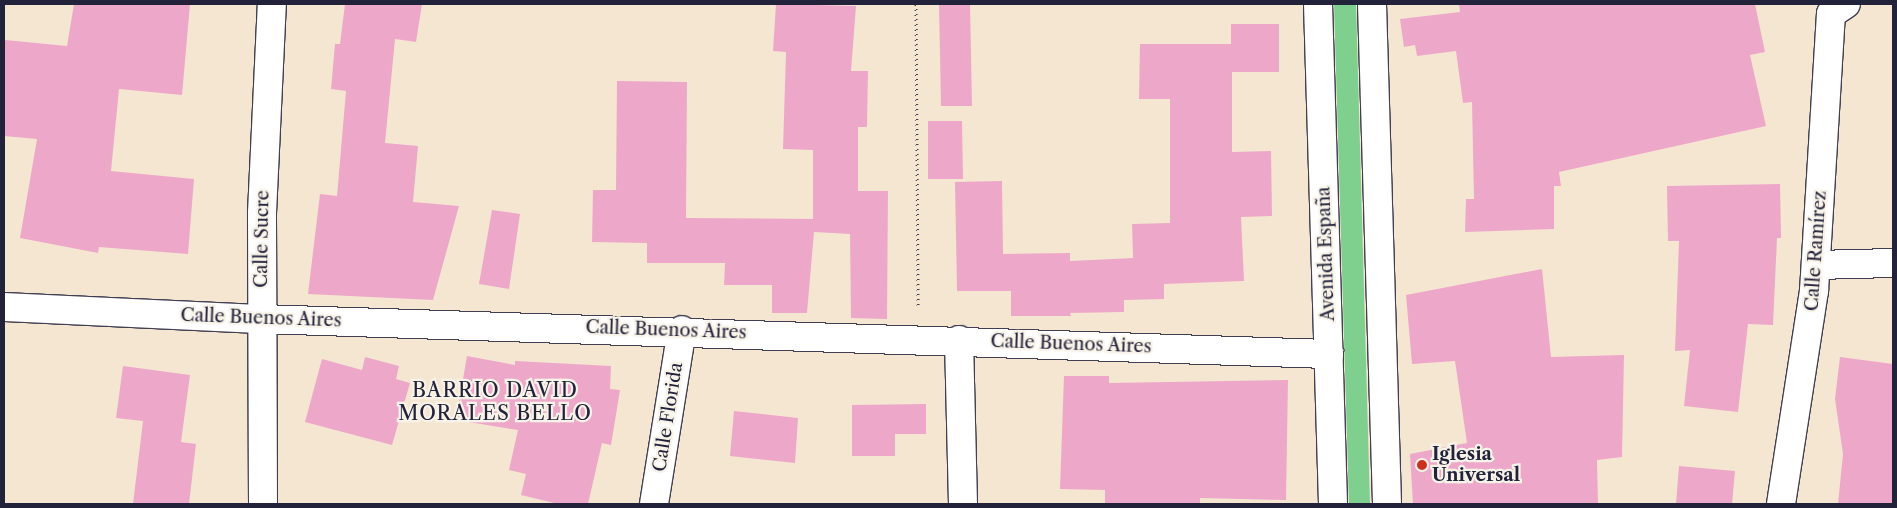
<!DOCTYPE html>
<html>
<head>
<meta charset="utf-8">
<style>
  body { margin:0 }
  #map { position:relative; width:1897px; height:508px; overflow:hidden; background:#f5e6d2; font-family:"Libre Caslon Text",serif }
  div>[style] { position:absolute }
  .green>* { inset:0; background:#7fcf8f }
  .building>* { inset:0; background:#eda8c9 }
  .path>* { height:3px; margin-top:-1.5px; transform-origin:0; background:repeating-linear-gradient(90deg,#423f52 0 1px,transparent 0 5px) }
  .roads { filter:drop-shadow(1px 0 #423f52) drop-shadow(-1px 0 #423f52) drop-shadow(0 1px #423f52) drop-shadow(0 -1px #423f52) }
  .minor>* { height:28px; margin:-14px; padding:0 14px; transform-origin:14px; border-radius:14px; background:#fff }
  .major>* { height:28px; margin:-14px; padding:0 14px; transform-origin:14px; border-radius:14px; background:#fff }
  .dots>* { width:14px; height:14px; translate:-50% -50%; box-sizing:border-box; border:2px solid #f7f3e8; border-radius:50% }
  span { translate:-50% -50%; white-space:nowrap; text-align:center; line-height:1.15; -webkit-text-stroke:4.5px #f7f3e8; paint-order:stroke }
  .street-label { font-size:18px; color:#22223b }
  .poi-label { font-size:18px; color:#22223b; font-weight:700 }
  .left { translate:0 -50%; text-align:left }
  .quarter-label { font-size:20px; color:#22223b; letter-spacing:1px }
  .frame { position:absolute; inset:0; border:5px solid #22223b; pointer-events:none }
</style>
</head>
<body>
<div id="map">
  <div class="green">
    <i style="clip-path:polygon(1334px 4px,1356px 4px,1370px 504px,1349px 504px)"></i>
  </div>
  <div class="building">
    <i style="clip-path:polygon(74px 4px,190px 4px,182px 95px,119px 89px,111px 171px,194px 179px,188px 254px,99px 247px,98px 253px,20px 238px,37px 139px,4px 136px,5px 40px,67px 46px)"></i>
    <i style="clip-path:polygon(345px 4px,422px 4px,416px 42px,395px 39px,385px 143px,418px 146px,413px 202px,459px 206px,433px 300px,308px 294px,320px 194px,337px 196px,346px 91px,331px 89px,335px 44px,340px 44px)"></i>
    <i style="clip-path:polygon(776px 4px,856px 6px,851px 71px,868px 71px,867px 127px,858px 127px,858px 191px,888px 191px,887px 319px,851px 318px,850px 234px,814px 232px,807px 313px,772px 313px,772px 285px,724px 285px,725px 263px,647px 263px,647px 243px,592px 242px,593px 190px,616px 190px,617px 81px,687px 82px,686px 218px,813px 219px,813px 150px,783px 149px,786px 52px,773px 51px)"></i>
    <i style="clip-path:polygon(939px 4px,970px 4px,972px 106px,941px 106px)"></i>
    <i style="clip-path:polygon(1459px 4px,1755px 4px,1765px 52px,1750px 55px,1766px 126px,1559px 172px,1561px 186px,1554px 186px,1554px 229px,1465px 232px,1466px 199px,1474px 199px,1472px 102px,1463px 103px,1456px 51px,1417px 56px,1415px 45px,1404px 47px,1400px 19px,1460px 12px)"></i>
    <i style="clip-path:polygon(1231px 24px,1279px 24px,1279px 72px,1232px 72px,1232px 152px,1271px 151px,1272px 216px,1241px 217px,1244px 281px,1164px 284px,1164px 299px,1124px 300px,1124px 312px,1070px 313px,1071px 316px,1011px 316px,1011px 291px,957px 291px,955px 182px,1002px 181px,1003px 254px,1070px 253px,1070px 261px,1133px 258px,1132px 224px,1170px 223px,1170px 99px,1139px 99px,1140px 44px,1231px 44px)"></i>
    <i style="clip-path:polygon(928px 121px,962px 121px,963px 179px,928px 179px)"></i>
    <i style="clip-path:polygon(1780px 184px,1781px 238px,1777px 238px,1773px 325px,1748px 324px,1738px 412px,1684px 406px,1690px 350px,1675px 351px,1679px 241px,1668px 241px,1667px 186px)"></i>
    <i style="clip-path:polygon(492px 210px,520px 214px,509px 289px,479px 284px)"></i>
    <i style="clip-path:polygon(1542px 269px,1551px 357px,1624px 355px,1622px 457px,1597px 460px,1598px 504px,1413px 504px,1410px 454px,1467px 443px,1455px 361px,1412px 364px,1406px 295px)"></i>
    <i style="clip-path:polygon(467px 356px,515px 365px,515px 361px,611px 366px,610px 389px,620px 390px,611px 445px,602px 443px,588px 504px,558px 504px,521px 495px,526px 474px,509px 470px,518px 430px,456px 420px)"></i>
    <i style="clip-path:polygon(365px 357px,399px 366px,396px 379px,410px 383px,392px 445px,305px 422px,322px 359px,362px 370px)"></i>
    <i style="clip-path:polygon(1840px 357px,1893px 364px,1893px 504px,1838px 504px,1843px 454px,1835px 399px)"></i>
    <i style="clip-path:polygon(123px 366px,190px 375px,181px 442px,196px 444px,189px 504px,133px 504px,143px 421px,116px 418px)"></i>
    <i style="clip-path:polygon(1064px 376px,1109px 376px,1109px 383px,1288px 380px,1286px 500px,1200px 498px,1200px 504px,1105px 504px,1105px 490px,1060px 489px)"></i>
    <i style="clip-path:polygon(926px 404px,926px 434px,895px 434px,895px 456px,852px 456px,852px 405px)"></i>
    <i style="clip-path:polygon(734px 411px,798px 418px,795px 463px,730px 456px)"></i>
    <i style="clip-path:polygon(1679px 466px,1735px 471px,1732px 504px,1676px 504px)"></i>
  </div>
  <div class="path">
    <i style="left:916px;top:4px;width:304px;rotate:89.6deg"></i>
  </div>
  <div class="roads">
    <div class="minor">
      <i style="left:1816px;top:265px;width:77px;rotate:-1.5deg"></i>
      <i style="left:4px;top:307px;width:257px;rotate:2.7deg"></i>
      <i style="left:261px;top:319px;width:1069px;rotate:1.88deg"></i>
      <i style="left:959px;top:340px;width:164px;rotate:88.6deg"></i>
      <i style="left:263px;top:504px;width:291px;rotate:-90.2deg"></i>
      <i style="left:262px;top:213px;width:209px;rotate:-87.3deg"></i>
      <i style="left:654px;top:504px;width:176px;rotate:-80.9deg"></i>
      <i style="left:1781px;top:504px;width:216px;rotate:-81.2deg"></i>
      <i style="left:1814px;top:291px;width:278px;rotate:-86.5deg"></i>
      <i style="left:1831px;top:14px;width:18px;rotate:-34deg"></i>
    </div>
    <div class="major">
      <i style="left:1318px;top:4px;width:500px;rotate:88.28deg"></i>
      <i style="left:1372px;top:4px;width:500px;rotate:88.28deg"></i>
    </div>
  </div>
  <div class="dots">
    <i style="left:1422px;top:465px;background:#c8321e"></i>
  </div>
  <div class="street-label">
    <span style="left:262px;top:239px;rotate:-89deg">Calle Sucre</span>
    <span style="left:1816px;top:251px;rotate:-86deg">Calle Ramírez</span>
    <span style="left:1326px;top:254px;rotate:-92deg">Avenida España</span>
    <span style="left:261px;top:318px;rotate:2deg">Calle Buenos Aires</span>
    <span style="left:666px;top:330px;rotate:2deg">Calle Buenos Aires</span>
    <span style="left:1071px;top:344px;rotate:2deg">Calle Buenos Aires</span>
    <span style="left:668px;top:417px;rotate:-81deg">Calle Florida</span>
  </div>
  <div class="poi-label">
    <span class="left" style="left:1432px;top:465px">Iglesia<br>Universal</span>
  </div>
  <div class="quarter-label">
    <span style="left:495px;top:402px">BARRIO DAVID<br>MORALES BELLO</span>
  </div>
  <div class="frame"></div>
</div>
</body>
</html>
